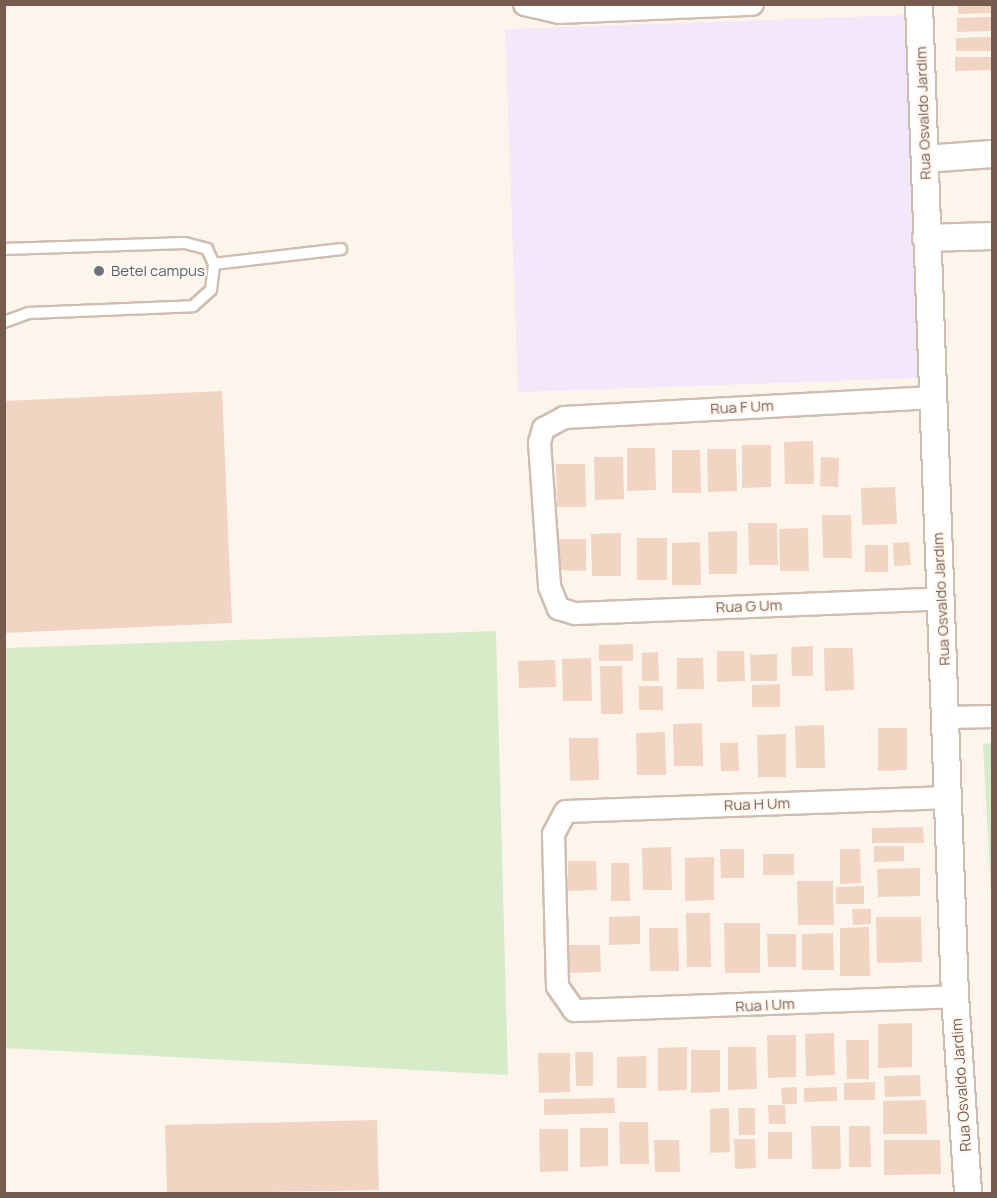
<!DOCTYPE html>
<html>
<head>
<meta charset="utf-8">
<style>
  body { margin:0 }
  #map { position:relative; width:997px; height:1198px; overflow:hidden; background:#fdf5eb; font-family:Manrope,sans-serif }
  div>[style] { position:absolute }
  .education>* { inset:0; background:#f2e8f9 }
  .green>* { inset:0; background:#d8ebc9 }
  .building>* { inset:0; background:#f2d4c3 }
  .roads { filter:drop-shadow(2px 0 #cfbdb0) drop-shadow(-2px 0 #cfbdb0) drop-shadow(0 2px #cfbdb0) drop-shadow(0 -2px #cfbdb0) }
  .service>* { height:10px; margin:-5px; padding:0 5px; transform-origin:5px; border-radius:5px; background:#fff }
  .minor>* { height:21px; margin:-10.5px; padding:0 10.5px; transform-origin:10.5px; border-radius:10.5px; background:#fff }
  .tertiary>* { height:26px; margin:-13px; padding:0 13px; transform-origin:13px; border-radius:13px; background:#fff }
  .dots>* { width:16px; height:16px; translate:-50% -50%; box-sizing:border-box; border:3px solid #fff9f2; border-radius:50% }
  span { translate:-50% -50%; white-space:nowrap; text-align:center; line-height:1.15; -webkit-text-stroke:5px #fff9f2; paint-order:stroke }
  .street-label { font-size:15px; color:#785b4e }
  .worship-label { font-size:15px; color:#5b616d }
  .left { translate:0 -50%; text-align:left }
  .frame { position:absolute; inset:0; border:6px solid #785b4e; pointer-events:none }
</style>
</head>
<body>
<div id="map">
  <div class="education">
    <i style="clip-path:polygon(908px 15px,921px 378px,518px 392px,505px 29px)"></i>
  </div>
  <div class="green">
    <i style="clip-path:polygon(496px 631px,508px 1075px,5px 1048px,5px 648px)"></i>
    <i style="clip-path:polygon(992px 743px,992px 914px,983px 744px)"></i>
  </div>
  <div class="building">
    <i style="clip-path:polygon(958px 4px,992px 4px,992px 13px,958px 14px)"></i>
    <i style="clip-path:polygon(992px 17px,992px 31px,957px 32px,957px 18px)"></i>
    <i style="clip-path:polygon(992px 37px,992px 51px,956px 51px,956px 38px)"></i>
    <i style="clip-path:polygon(955px 57px,992px 57px,992px 70px,955px 71px)"></i>
    <i style="clip-path:polygon(222px 391px,232px 623px,4px 633px,4px 401px)"></i>
    <i style="clip-path:polygon(813px 441px,814px 484px,785px 484px,784px 442px)"></i>
    <i style="clip-path:polygon(742px 445px,771px 445px,771px 487px,742px 488px)"></i>
    <i style="clip-path:polygon(627px 448px,655px 448px,656px 490px,627px 491px)"></i>
    <i style="clip-path:polygon(707px 449px,736px 449px,737px 491px,708px 492px)"></i>
    <i style="clip-path:polygon(672px 450px,700px 450px,701px 493px,672px 493px)"></i>
    <i style="clip-path:polygon(594px 457px,623px 457px,624px 499px,595px 500px)"></i>
    <i style="clip-path:polygon(821px 457px,839px 458px,838px 487px,820px 486px)"></i>
    <i style="clip-path:polygon(556px 464px,585px 464px,586px 507px,557px 507px)"></i>
    <i style="clip-path:polygon(895px 487px,897px 524px,862px 525px,861px 488px)"></i>
    <i style="clip-path:polygon(822px 515px,851px 515px,852px 558px,823px 558px)"></i>
    <i style="clip-path:polygon(748px 523px,777px 523px,778px 565px,749px 565px)"></i>
    <i style="clip-path:polygon(808px 528px,809px 571px,780px 571px,779px 529px)"></i>
    <i style="clip-path:polygon(737px 531px,737px 574px,709px 574px,708px 532px)"></i>
    <i style="clip-path:polygon(621px 533px,621px 576px,592px 576px,591px 534px)"></i>
    <i style="clip-path:polygon(637px 538px,667px 538px,667px 580px,637px 580px)"></i>
    <i style="clip-path:polygon(554px 539px,586px 539px,586px 571px,553px 570px)"></i>
    <i style="clip-path:polygon(700px 542px,701px 585px,672px 585px,672px 543px)"></i>
    <i style="clip-path:polygon(909px 542px,911px 565px,894px 566px,893px 543px)"></i>
    <i style="clip-path:polygon(865px 545px,888px 545px,888px 572px,865px 572px)"></i>
    <i style="clip-path:polygon(633px 644px,633px 661px,599px 661px,599px 645px)"></i>
    <i style="clip-path:polygon(813px 646px,813px 676px,792px 676px,791px 647px)"></i>
    <i style="clip-path:polygon(824px 648px,853px 648px,854px 690px,825px 691px)"></i>
    <i style="clip-path:polygon(717px 651px,744px 651px,745px 681px,717px 682px)"></i>
    <i style="clip-path:polygon(658px 652px,659px 681px,642px 681px,642px 653px)"></i>
    <i style="clip-path:polygon(777px 654px,777px 681px,751px 681px,750px 655px)"></i>
    <i style="clip-path:polygon(591px 658px,592px 701px,563px 701px,562px 659px)"></i>
    <i style="clip-path:polygon(677px 658px,703px 658px,704px 689px,677px 689px)"></i>
    <i style="clip-path:polygon(555px 660px,556px 687px,519px 688px,518px 661px)"></i>
    <i style="clip-path:polygon(600px 666px,622px 666px,623px 714px,601px 714px)"></i>
    <i style="clip-path:polygon(780px 684px,780px 707px,752px 707px,752px 685px)"></i>
    <i style="clip-path:polygon(639px 686px,663px 686px,663px 710px,639px 710px)"></i>
    <i style="clip-path:polygon(702px 723px,703px 766px,674px 766px,673px 724px)"></i>
    <i style="clip-path:polygon(824px 725px,825px 768px,796px 768px,795px 726px)"></i>
    <i style="clip-path:polygon(878px 728px,907px 728px,907px 770px,878px 771px)"></i>
    <i style="clip-path:polygon(665px 732px,666px 775px,637px 775px,636px 733px)"></i>
    <i style="clip-path:polygon(786px 734px,786px 777px,758px 777px,757px 735px)"></i>
    <i style="clip-path:polygon(569px 738px,598px 738px,599px 780px,570px 781px)"></i>
    <i style="clip-path:polygon(720px 743px,738px 743px,739px 771px,721px 771px)"></i>
    <i style="clip-path:polygon(923px 827px,924px 843px,872px 843px,872px 828px)"></i>
    <i style="clip-path:polygon(874px 846px,904px 846px,904px 861px,874px 862px)"></i>
    <i style="clip-path:polygon(671px 847px,672px 890px,643px 890px,642px 848px)"></i>
    <i style="clip-path:polygon(720px 849px,744px 849px,744px 878px,721px 878px)"></i>
    <i style="clip-path:polygon(840px 849px,860px 849px,861px 883px,840px 884px)"></i>
    <i style="clip-path:polygon(763px 854px,794px 854px,794px 875px,763px 875px)"></i>
    <i style="clip-path:polygon(714px 857px,714px 900px,685px 901px,685px 858px)"></i>
    <i style="clip-path:polygon(568px 861px,596px 861px,597px 890px,568px 891px)"></i>
    <i style="clip-path:polygon(611px 863px,629px 863px,630px 901px,611px 901px)"></i>
    <i style="clip-path:polygon(920px 868px,920px 896px,878px 897px,877px 869px)"></i>
    <i style="clip-path:polygon(797px 881px,833px 881px,834px 925px,798px 925px)"></i>
    <i style="clip-path:polygon(864px 886px,864px 904px,836px 904px,836px 887px)"></i>
    <i style="clip-path:polygon(852px 909px,871px 909px,871px 924px,853px 925px)"></i>
    <i style="clip-path:polygon(686px 913px,710px 913px,711px 967px,687px 967px)"></i>
    <i style="clip-path:polygon(640px 916px,640px 944px,609px 945px,609px 917px)"></i>
    <i style="clip-path:polygon(876px 917px,921px 917px,922px 962px,877px 963px)"></i>
    <i style="clip-path:polygon(724px 923px,760px 923px,760px 973px,725px 973px)"></i>
    <i style="clip-path:polygon(869px 927px,870px 976px,840px 976px,840px 928px)"></i>
    <i style="clip-path:polygon(649px 928px,678px 928px,679px 971px,650px 971px)"></i>
    <i style="clip-path:polygon(833px 933px,834px 970px,802px 970px,802px 934px)"></i>
    <i style="clip-path:polygon(767px 934px,796px 934px,796px 967px,768px 967px)"></i>
    <i style="clip-path:polygon(567px 945px,600px 945px,601px 972px,568px 973px)"></i>
    <i style="clip-path:polygon(912px 1023px,912px 1067px,878px 1068px,878px 1024px)"></i>
    <i style="clip-path:polygon(834px 1033px,835px 1075px,806px 1076px,805px 1034px)"></i>
    <i style="clip-path:polygon(767px 1035px,796px 1035px,796px 1077px,768px 1078px)"></i>
    <i style="clip-path:polygon(846px 1040px,869px 1040px,869px 1079px,847px 1079px)"></i>
    <i style="clip-path:polygon(687px 1047px,687px 1090px,658px 1091px,658px 1048px)"></i>
    <i style="clip-path:polygon(728px 1047px,756px 1047px,757px 1089px,728px 1090px)"></i>
    <i style="clip-path:polygon(691px 1050px,720px 1050px,720px 1092px,691px 1093px)"></i>
    <i style="clip-path:polygon(575px 1052px,593px 1052px,593px 1086px,576px 1086px)"></i>
    <i style="clip-path:polygon(538px 1053px,570px 1053px,570px 1092px,539px 1093px)"></i>
    <i style="clip-path:polygon(646px 1056px,646px 1088px,617px 1088px,617px 1057px)"></i>
    <i style="clip-path:polygon(920px 1075px,921px 1096px,885px 1097px,884px 1076px)"></i>
    <i style="clip-path:polygon(875px 1082px,875px 1100px,844px 1100px,844px 1083px)"></i>
    <i style="clip-path:polygon(797px 1087px,797px 1104px,782px 1104px,781px 1088px)"></i>
    <i style="clip-path:polygon(837px 1087px,837px 1101px,804px 1102px,804px 1088px)"></i>
    <i style="clip-path:polygon(614px 1098px,615px 1113px,544px 1115px,544px 1099px)"></i>
    <i style="clip-path:polygon(926px 1100px,927px 1134px,883px 1134px,883px 1101px)"></i>
    <i style="clip-path:polygon(768px 1105px,785px 1105px,786px 1124px,769px 1124px)"></i>
    <i style="clip-path:polygon(729px 1108px,730px 1152px,710px 1153px,710px 1109px)"></i>
    <i style="clip-path:polygon(738px 1108px,755px 1108px,755px 1135px,739px 1135px)"></i>
    <i style="clip-path:polygon(377px 1120px,379px 1190px,167px 1194px,165px 1125px)"></i>
    <i style="clip-path:polygon(619px 1122px,648px 1122px,649px 1164px,620px 1164px)"></i>
    <i style="clip-path:polygon(811px 1126px,840px 1126px,841px 1169px,812px 1169px)"></i>
    <i style="clip-path:polygon(849px 1126px,870px 1126px,871px 1167px,849px 1167px)"></i>
    <i style="clip-path:polygon(580px 1128px,608px 1128px,608px 1166px,580px 1167px)"></i>
    <i style="clip-path:polygon(539px 1129px,568px 1129px,568px 1171px,540px 1172px)"></i>
    <i style="clip-path:polygon(768px 1132px,792px 1132px,792px 1159px,768px 1159px)"></i>
    <i style="clip-path:polygon(734px 1139px,755px 1139px,756px 1168px,735px 1169px)"></i>
    <i style="clip-path:polygon(654px 1140px,679px 1140px,680px 1172px,655px 1172px)"></i>
    <i style="clip-path:polygon(884px 1140px,940px 1140px,941px 1174px,884px 1175px)"></i>
  </div>
  <div class="roads">
    <div class="service">
      <i style="left:4px;top:249px;width:181px;rotate:-1.9deg"></i>
      <i style="left:185px;top:243px;width:23px;rotate:15deg"></i>
      <i style="left:207px;top:249px;width:17px;rotate:65deg"></i>
      <i style="left:4px;top:322px;width:27px;rotate:-20deg"></i>
      <i style="left:29px;top:313px;width:164px;rotate:-2.4deg"></i>
      <i style="left:193px;top:306px;width:24px;rotate:-42deg"></i>
      <i style="left:211px;top:290px;width:26px;rotate:-83deg"></i>
      <i style="left:214px;top:264px;width:128px;rotate:-6.7deg"></i>
    </div>
    <div class="minor">
      <i style="left:524px;top:4px;width:35px;rotate:13deg"></i>
      <i style="left:558px;top:12px;width:194px;rotate:-2.4deg"></i>
      <i style="left:933px;top:397px;width:370px;rotate:176.9deg"></i>
      <i style="left:564px;top:417px;width:24px;rotate:152deg"></i>
      <i style="left:543px;top:428px;width:15px;rotate:106deg"></i>
      <i style="left:539px;top:442px;width:144px;rotate:86deg"></i>
      <i style="left:549px;top:586px;width:24px;rotate:68deg"></i>
      <i style="left:558px;top:608px;width:17px;rotate:17deg"></i>
      <i style="left:574px;top:613px;width:366px;rotate:-2.3deg"></i>
      <i style="left:947px;top:717px;width:45px;rotate:-1.3deg"></i>
      <i style="left:949px;top:797px;width:384px;rotate:177.9deg"></i>
      <i style="left:565px;top:811px;width:26px;rotate:118deg"></i>
      <i style="left:553px;top:834px;width:152px;rotate:88.5deg"></i>
      <i style="left:557px;top:986px;width:29px;rotate:55deg"></i>
      <i style="left:574px;top:1010px;width:381px;rotate:-2.1deg"></i>
    </div>
    <div class="tertiary">
      <i style="left:919px;top:4px;width:993px;rotate:87.92deg"></i>
      <i style="left:955px;top:996px;width:198px;rotate:86.2deg"></i>
      <i style="left:925px;top:159px;width:67px;rotate:-4.3deg"></i>
      <i style="left:926px;top:238px;width:66px;rotate:-1.7deg"></i>
    </div>
  </div>
  <div class="dots">
    <i style="left:99px;top:271px;background:#6b7280"></i>
  </div>
  <div class="street-label">
    <span style="left:923px;top:113px;rotate:-92deg">Rua Osvaldo Jardim</span>
    <span style="left:742px;top:407px;rotate:-3deg">Rua F Um</span>
    <span style="left:941px;top:599px;rotate:-93deg">Rua Osvaldo Jardim</span>
    <span style="left:749px;top:606px;rotate:-2deg">Rua G Um</span>
    <span style="left:757px;top:804px;rotate:-2deg">Rua H Um</span>
    <span style="left:765px;top:1005px;rotate:-3deg">Rua I Um</span>
    <span style="left:961px;top:1085px;rotate:-94deg">Rua Osvaldo Jardim</span>
  </div>
  <div class="worship-label">
    <span class="left" style="left:111px;top:271px">Betel campus</span>
  </div>
  <div class="frame"></div>
</div>
</body>
</html>
